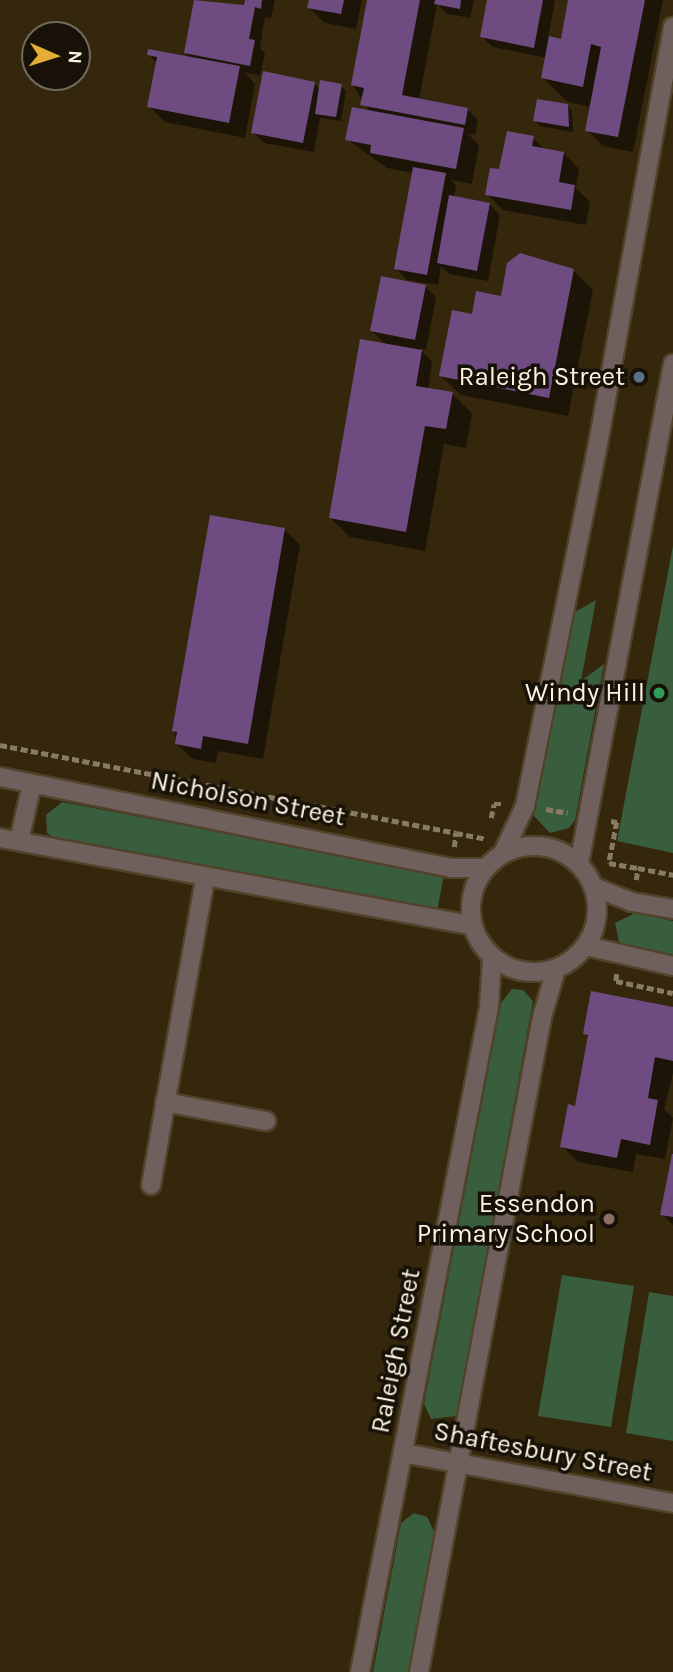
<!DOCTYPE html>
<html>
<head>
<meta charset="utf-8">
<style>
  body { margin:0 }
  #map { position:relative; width:673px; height:1672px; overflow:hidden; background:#35270c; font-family:Karla,sans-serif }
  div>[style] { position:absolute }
  .green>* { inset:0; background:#395e3d }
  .shadow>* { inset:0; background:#0007 }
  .building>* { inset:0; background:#6e4c81 }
  .path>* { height:4.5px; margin-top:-2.25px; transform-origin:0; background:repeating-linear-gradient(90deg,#877b65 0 7px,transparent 0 10.5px) }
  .roads { filter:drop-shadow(2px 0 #51432a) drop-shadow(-2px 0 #51432a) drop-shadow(0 2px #51432a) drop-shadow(0 -2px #51432a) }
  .lane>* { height:18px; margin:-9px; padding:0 9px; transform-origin:9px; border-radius:9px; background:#6f605d }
  .street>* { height:18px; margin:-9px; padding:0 9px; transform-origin:9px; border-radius:9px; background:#6f605d }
  .street>.ring { margin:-9px; padding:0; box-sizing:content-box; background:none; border:18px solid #6f605d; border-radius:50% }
  .dots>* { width:19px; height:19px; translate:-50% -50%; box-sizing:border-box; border:4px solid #181107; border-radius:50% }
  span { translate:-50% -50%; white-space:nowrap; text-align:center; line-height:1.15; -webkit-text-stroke:7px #181107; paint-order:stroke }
  .poi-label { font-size:26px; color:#fbf2e2 }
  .right { translate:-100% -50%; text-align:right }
  .street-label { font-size:26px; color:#fbf2e2 }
  .north { position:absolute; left:21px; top:21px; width:70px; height:70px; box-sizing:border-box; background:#181107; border:2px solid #736b5f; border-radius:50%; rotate:93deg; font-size:19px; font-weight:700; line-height:28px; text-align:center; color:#fbf2e2 }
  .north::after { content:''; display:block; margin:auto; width:24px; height:32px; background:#e5ad36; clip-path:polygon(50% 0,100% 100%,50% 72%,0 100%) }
</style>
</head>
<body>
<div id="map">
  <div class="green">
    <i style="clip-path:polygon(673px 546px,673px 853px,617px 841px)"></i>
    <i style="clip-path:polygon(596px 600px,581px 681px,604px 664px,575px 820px,569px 828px,550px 833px,534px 816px,535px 804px,575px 612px)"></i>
    <i style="clip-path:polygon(62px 802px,444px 875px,437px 911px,54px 838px,47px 833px,46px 815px)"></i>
    <i style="clip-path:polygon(635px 913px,673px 921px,673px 956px,619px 942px,615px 923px)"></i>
    <i style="clip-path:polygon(512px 989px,523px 990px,533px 1001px,457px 1416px,431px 1419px,424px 1404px,501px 1003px)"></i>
    <i style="clip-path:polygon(562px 1275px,634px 1286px,611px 1427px,538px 1416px)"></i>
    <i style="clip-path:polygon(649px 1292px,673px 1296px,673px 1441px,626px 1433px)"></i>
    <i style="clip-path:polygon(414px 1513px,427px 1517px,436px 1535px,409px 1672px,373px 1672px,401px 1523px)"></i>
  </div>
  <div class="shadow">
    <i style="clip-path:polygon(195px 0,245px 7px,246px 0,275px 0,271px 18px,265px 17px,260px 48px,265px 53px,260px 76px,244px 72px,255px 84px,245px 138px,165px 122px,149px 106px,157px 63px,149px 55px,192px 59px,185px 53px)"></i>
    <i style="clip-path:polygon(311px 0,362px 0,356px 29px,325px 23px,309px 8px)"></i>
    <i style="clip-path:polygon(369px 0,474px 0,470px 18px,447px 14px,437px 4px,419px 100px,467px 109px,478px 120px,475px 135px,467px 133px,479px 145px,472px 184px,451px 180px,456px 185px,454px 198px,489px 204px,500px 215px,488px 281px,449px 274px,441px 266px,438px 285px,407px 280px,396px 268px,414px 173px,387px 168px,347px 139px,370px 112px,353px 85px)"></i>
    <i style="clip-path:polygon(489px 0,555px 0,548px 38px,563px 41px,570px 0,663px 0,633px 152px,603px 146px,587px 130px,591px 107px,568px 102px,543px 78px,547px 58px,493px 47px,482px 37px)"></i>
    <i style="clip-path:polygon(314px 83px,320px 90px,341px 86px,346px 91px,341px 121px,320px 118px,314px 152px,264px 143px,253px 132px)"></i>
    <i style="clip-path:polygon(567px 105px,572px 111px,573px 132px,540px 126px,535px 121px)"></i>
    <i style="clip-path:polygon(533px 138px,545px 150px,564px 153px,579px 169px,576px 188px,590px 202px,586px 225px,503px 210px,487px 194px,501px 172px)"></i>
    <i style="clip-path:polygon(573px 270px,593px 290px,568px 416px,461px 395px,441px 376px,473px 316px,502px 298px)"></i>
    <i style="clip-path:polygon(425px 286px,436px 297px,426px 350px,419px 348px,432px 362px,428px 390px,452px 394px,472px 413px,466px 448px,444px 444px,425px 551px,350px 537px,330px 518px,386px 345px,372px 331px)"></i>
    <i style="clip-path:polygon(284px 529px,300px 545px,263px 759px,218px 751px,216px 763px,193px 759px,177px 744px,174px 730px)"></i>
    <i style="clip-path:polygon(673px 1009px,673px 1073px,664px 1109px,673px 1118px,665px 1159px,636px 1154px,633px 1172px,578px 1162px,562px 1146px,577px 1108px,590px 1039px,585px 1034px)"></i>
    <i style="clip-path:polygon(673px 1156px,673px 1225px,662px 1214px)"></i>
  </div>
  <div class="building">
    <i style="clip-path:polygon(194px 0,244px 5px,245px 0,262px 0,261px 9px,255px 7px,249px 39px,255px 40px,250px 66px,184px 53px)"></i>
    <i style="clip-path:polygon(309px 0,344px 0,341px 14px,307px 8px)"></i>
    <i style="clip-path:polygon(367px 0,420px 0,402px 95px,468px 108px,465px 125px,360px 105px,364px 88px,351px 85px)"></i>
    <i style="clip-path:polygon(435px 0,461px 0,460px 9px,434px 4px)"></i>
    <i style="clip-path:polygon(487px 0,543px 0,534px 48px,480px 37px)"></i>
    <i style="clip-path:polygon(568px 0,645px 0,618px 137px,585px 131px,601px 47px,591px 44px,583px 87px,541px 78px,549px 36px,561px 39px)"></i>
    <i style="clip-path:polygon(148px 49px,240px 66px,229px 123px,147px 107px,157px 57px,147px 55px)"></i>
    <i style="clip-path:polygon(263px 71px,315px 82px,303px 143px,251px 133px)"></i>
    <i style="clip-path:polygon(320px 80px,342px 84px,336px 117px,315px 114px)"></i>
    <i style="clip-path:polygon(537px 99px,568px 104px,569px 127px,533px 121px)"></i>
    <i style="clip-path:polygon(352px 107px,464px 128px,456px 169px,370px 153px,371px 145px,345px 140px)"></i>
    <i style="clip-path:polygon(507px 131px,534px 136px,532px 146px,564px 152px,559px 182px,575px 185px,571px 210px,485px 195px,490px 168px,499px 169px)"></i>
    <i style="clip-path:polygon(413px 167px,446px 173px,427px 275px,394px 269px)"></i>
    <i style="clip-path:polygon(449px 195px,490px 203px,477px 271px,437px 263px)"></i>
    <i style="clip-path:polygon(520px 253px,574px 269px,549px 398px,439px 376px,452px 310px,472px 314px,476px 291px,501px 296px,507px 263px)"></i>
    <i style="clip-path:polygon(381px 276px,426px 285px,415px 340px,370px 331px)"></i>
    <i style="clip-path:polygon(360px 339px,422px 350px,416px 386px,453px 392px,446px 429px,425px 426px,406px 532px,329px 518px)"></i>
    <i style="clip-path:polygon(210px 515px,285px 528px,248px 744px,203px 736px,201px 749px,175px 744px,177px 732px,172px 731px)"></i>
    <i style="clip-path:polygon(591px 991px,673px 1007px,673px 1061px,655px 1057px,648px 1098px,658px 1100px,650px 1145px,621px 1139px,617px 1158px,560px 1147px,568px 1104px,575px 1106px,588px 1035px,583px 1034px)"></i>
    <i style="clip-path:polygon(672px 1154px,673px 1154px,673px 1217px,660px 1215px)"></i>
  </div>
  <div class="path">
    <i style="left:0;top:745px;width:464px;rotate:10.9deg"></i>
    <i style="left:546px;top:809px;width:22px;rotate:10deg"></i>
    <i style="left:491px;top:818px;width:14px;rotate:-78deg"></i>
    <i style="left:494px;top:804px;width:8px"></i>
    <i style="left:611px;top:821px;width:6px;rotate:9deg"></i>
    <i style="left:617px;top:822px;width:42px;rotate:101deg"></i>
    <i style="left:609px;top:863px;width:29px;rotate:10deg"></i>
    <i style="left:454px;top:847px;width:14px;rotate:-82deg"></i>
    <i style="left:456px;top:833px;width:31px;rotate:11deg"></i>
    <i style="left:636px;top:880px;width:12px;rotate:-81deg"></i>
    <i style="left:638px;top:868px;width:36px;rotate:11deg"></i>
    <i style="left:617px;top:974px;width:7px;rotate:98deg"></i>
    <i style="left:616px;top:981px;width:58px;rotate:11.9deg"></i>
  </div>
  <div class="roads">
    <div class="lane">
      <i style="left:19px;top:841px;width:58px;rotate:-77.2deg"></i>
      <i style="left:165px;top:1102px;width:103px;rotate:10.7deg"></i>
      <i style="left:151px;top:1185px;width:312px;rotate:-80deg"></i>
    </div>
    <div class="street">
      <i style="left:0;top:777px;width:459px;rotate:11.4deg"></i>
      <i style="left:450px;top:868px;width:35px"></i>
      <i style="left:0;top:838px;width:481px;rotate:10.5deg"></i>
      <i class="ring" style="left:471px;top:846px;width:108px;height:108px"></i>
      <i style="left:503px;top:853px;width:52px;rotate:-64.9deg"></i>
      <i style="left:525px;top:806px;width:369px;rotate:-78.6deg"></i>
      <i style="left:598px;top:444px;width:424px;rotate:-79.8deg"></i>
      <i style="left:579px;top:864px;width:509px;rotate:-79.35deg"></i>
      <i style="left:594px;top:887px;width:41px;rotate:21.5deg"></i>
      <i style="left:632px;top:902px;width:42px;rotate:9.7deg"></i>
      <i style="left:586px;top:946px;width:89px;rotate:12.9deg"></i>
      <i style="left:403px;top:1453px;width:275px;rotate:10.5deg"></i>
      <i style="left:360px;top:1672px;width:676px;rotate:-79.01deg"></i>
      <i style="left:489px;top:1008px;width:51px;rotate:-86.6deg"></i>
      <i style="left:419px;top:1672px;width:666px;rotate:-79.36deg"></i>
      <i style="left:542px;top:1017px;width:50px;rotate:-73.7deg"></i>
    </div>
  </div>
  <div class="dots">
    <i style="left:639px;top:377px;background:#5c6f8a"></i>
    <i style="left:659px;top:693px;background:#2e9e5b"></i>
    <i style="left:609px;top:1219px;background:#8d6e63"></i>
  </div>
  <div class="poi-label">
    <span class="right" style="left:625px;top:377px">Raleigh Street</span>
    <span class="right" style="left:645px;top:693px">Windy Hill</span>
    <span class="right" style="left:595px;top:1219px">Essendon<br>Primary School</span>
  </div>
  <div class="street-label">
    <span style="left:248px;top:799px;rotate:11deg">Nicholson Street</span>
    <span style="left:396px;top:1351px;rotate:-79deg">Raleigh Street</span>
    <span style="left:543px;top:1452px;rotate:11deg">Shaftesbury Street</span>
  </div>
  <div class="north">N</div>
</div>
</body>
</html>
